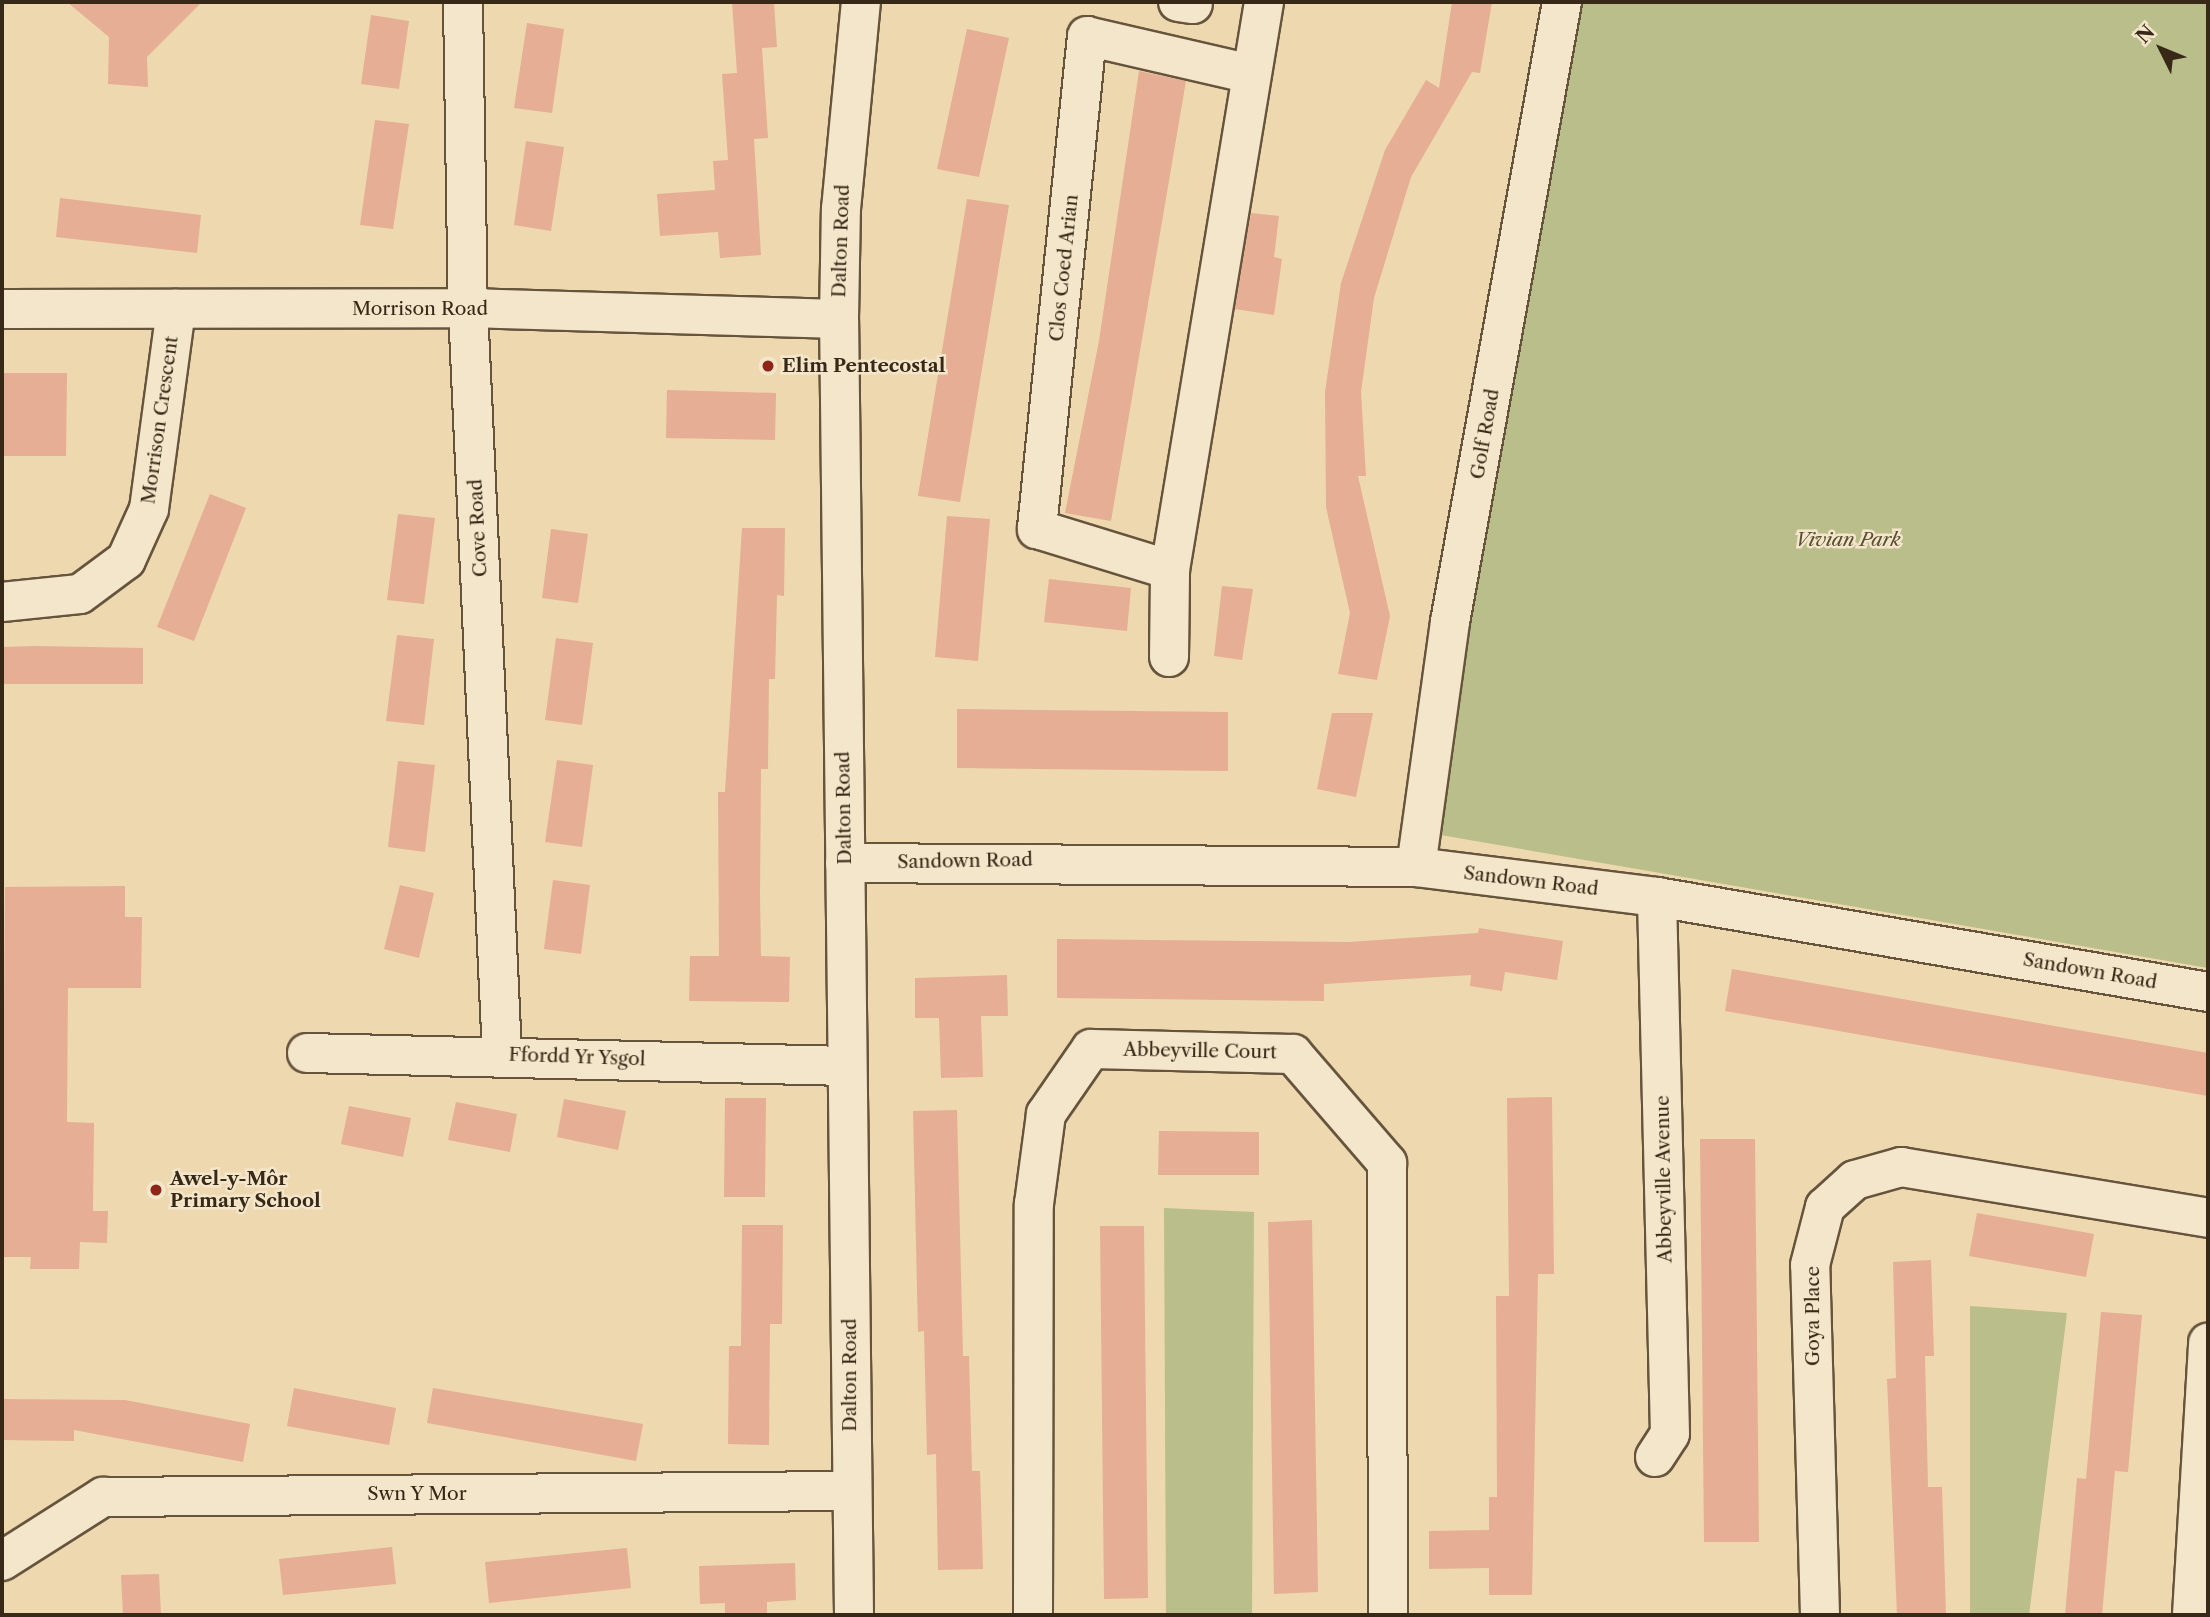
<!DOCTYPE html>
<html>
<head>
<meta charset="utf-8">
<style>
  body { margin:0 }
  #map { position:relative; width:2210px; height:1617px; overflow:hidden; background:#eed8af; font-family:"Libre Caslon Text",serif }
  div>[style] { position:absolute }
  .green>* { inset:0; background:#babe8a }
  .building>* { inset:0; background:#e6ae94 }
  .roads { filter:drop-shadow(2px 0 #66543d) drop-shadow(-2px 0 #66543d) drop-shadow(0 2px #66543d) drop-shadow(0 -2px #66543d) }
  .minor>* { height:38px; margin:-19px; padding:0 19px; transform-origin:19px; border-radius:19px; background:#f4e6cb }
  .dots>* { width:19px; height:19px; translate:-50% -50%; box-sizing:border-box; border:4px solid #f4e6cb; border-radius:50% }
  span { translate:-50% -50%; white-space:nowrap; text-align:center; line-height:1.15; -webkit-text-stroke:5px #f4e6cb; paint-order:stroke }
  .street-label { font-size:19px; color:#382817 }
  .poi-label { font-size:19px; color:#382817; font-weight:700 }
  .left { translate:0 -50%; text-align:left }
  .park-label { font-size:19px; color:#584e34; font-style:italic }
  .frame { position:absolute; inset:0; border:4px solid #382817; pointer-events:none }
  .north { position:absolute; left:2126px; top:14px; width:70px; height:70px; -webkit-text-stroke:5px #f4e6cb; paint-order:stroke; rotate:313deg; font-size:19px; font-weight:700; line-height:28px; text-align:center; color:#382817 }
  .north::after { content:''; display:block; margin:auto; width:24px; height:32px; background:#382817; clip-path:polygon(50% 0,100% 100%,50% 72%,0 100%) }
</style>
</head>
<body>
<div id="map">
  <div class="green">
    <i style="clip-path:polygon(1580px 2px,2208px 2px,2208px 968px,1429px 833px)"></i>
    <i style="clip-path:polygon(1164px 1208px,1254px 1212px,1252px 1615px,1166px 1615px)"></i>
    <i style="clip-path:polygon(1970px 1306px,2067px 1313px,2029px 1615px,1970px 1615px)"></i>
  </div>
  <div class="building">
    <i style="clip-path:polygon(67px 2px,202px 2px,147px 57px,148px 87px,108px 84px,109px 37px)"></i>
    <i style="clip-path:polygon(732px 2px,774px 2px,777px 47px,762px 48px,768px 138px,754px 139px,761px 255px,720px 258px,718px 232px,660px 236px,657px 194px,715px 190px,713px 161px,728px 160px,722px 74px,737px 73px)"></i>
    <i style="clip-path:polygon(1452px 2px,1492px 2px,1480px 73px,1472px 72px,1411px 177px,1374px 298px,1361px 392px,1366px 476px,1358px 476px,1390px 616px,1377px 680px,1338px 674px,1350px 613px,1326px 507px,1325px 392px,1341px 283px,1385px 150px,1426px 80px,1439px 88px)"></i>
    <i style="clip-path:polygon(371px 15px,409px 21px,399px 89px,361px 84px)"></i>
    <i style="clip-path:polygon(527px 23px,564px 29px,552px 113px,514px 108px)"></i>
    <i style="clip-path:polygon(967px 29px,1009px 38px,979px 177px,937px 169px)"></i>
    <i style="clip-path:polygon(1139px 71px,1186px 81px,1111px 521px,1065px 513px,1099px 341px)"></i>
    <i style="clip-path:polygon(375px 120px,409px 124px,393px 229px,360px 225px)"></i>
    <i style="clip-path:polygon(526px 141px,564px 147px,551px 231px,514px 225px)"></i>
    <i style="clip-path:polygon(60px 198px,201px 215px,197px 253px,56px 237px)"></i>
    <i style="clip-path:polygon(967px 199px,1009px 205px,960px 502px,918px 496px)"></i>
    <i style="clip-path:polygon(1251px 213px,1279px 216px,1274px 257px,1282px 259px,1274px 315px,1235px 309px)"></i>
    <i style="clip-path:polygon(2px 373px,67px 373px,66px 456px,2px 456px)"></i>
    <i style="clip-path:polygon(667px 390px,776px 393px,775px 440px,666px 438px)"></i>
    <i style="clip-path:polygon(210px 494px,246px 508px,194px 641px,157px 627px)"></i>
    <i style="clip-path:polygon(398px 514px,435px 518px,424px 604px,387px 600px)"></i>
    <i style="clip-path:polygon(947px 516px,990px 519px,978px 661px,935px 657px)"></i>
    <i style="clip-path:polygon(742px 528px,785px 528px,784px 596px,777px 595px,775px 679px,769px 679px,768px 769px,761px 769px,760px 896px,761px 956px,790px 957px,789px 1002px,689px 1001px,690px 956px,719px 956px,718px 792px,725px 792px)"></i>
    <i style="clip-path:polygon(551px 529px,588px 534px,578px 603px,542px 598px)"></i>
    <i style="clip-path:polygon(1049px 579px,1131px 588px,1127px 631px,1044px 622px)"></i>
    <i style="clip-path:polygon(1222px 586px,1253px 589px,1242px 660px,1214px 656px)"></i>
    <i style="clip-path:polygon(397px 635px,434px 639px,424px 725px,386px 721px)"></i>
    <i style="clip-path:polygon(556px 638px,593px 643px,582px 725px,545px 720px)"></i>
    <i style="clip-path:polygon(36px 646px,143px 648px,143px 684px,2px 684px,2px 647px)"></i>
    <i style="clip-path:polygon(957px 709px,1228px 712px,1228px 771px,957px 768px)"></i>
    <i style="clip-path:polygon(1332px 713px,1373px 713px,1356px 797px,1317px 789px)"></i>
    <i style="clip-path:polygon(557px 760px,593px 765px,582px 847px,545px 842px)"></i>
    <i style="clip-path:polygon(398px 761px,435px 765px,425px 852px,388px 847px)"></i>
    <i style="clip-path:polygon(553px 880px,590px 885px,581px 954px,544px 949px)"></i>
    <i style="clip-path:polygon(400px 885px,434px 893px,419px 958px,384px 949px)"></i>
    <i style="clip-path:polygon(125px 886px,125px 917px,142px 917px,141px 988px,68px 988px,67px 1122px,94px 1123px,93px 1211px,108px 1211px,107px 1243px,80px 1242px,79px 1269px,30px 1269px,31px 1257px,2px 1257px,5px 887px)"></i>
    <i style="clip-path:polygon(1479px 928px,1563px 941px,1557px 980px,1505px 972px,1502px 991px,1470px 986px,1471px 975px,1324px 984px,1324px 1001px,1057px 998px,1057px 939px,1349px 942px,1478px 933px)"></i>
    <i style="clip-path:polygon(1732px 969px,2208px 1053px,2208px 1096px,1725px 1011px)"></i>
    <i style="clip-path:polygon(1007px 975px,1008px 1016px,981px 1016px,983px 1077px,941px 1078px,939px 1018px,915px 1018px,915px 978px)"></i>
    <i style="clip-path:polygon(1552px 1097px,1554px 1274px,1538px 1274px,1532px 1595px,1489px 1595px,1489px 1568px,1429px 1569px,1429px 1531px,1489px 1530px,1489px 1497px,1497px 1497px,1496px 1296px,1509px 1296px,1507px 1098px)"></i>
    <i style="clip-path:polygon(725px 1098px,766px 1098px,765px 1197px,724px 1197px)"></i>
    <i style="clip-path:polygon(564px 1099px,626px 1111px,618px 1150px,557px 1137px)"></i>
    <i style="clip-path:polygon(456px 1102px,517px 1114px,510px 1152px,448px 1140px)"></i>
    <i style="clip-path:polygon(349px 1106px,411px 1118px,403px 1157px,341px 1144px)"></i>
    <i style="clip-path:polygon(957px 1110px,963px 1356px,969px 1356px,972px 1471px,980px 1471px,983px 1569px,938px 1570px,936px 1454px,927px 1455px,924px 1331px,918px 1332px,913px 1111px)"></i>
    <i style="clip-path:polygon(1159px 1131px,1259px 1132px,1259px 1175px,1158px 1175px)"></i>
    <i style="clip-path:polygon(1700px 1139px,1755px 1139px,1759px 1542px,1704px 1542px)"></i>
    <i style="clip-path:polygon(1977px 1213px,2094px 1234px,2086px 1277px,1969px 1256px)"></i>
    <i style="clip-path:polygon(1312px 1220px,1318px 1592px,1274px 1594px,1268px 1222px)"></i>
    <i style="clip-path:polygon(742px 1225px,783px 1225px,782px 1324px,770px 1324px,769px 1445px,728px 1444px,729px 1346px,741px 1346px)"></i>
    <i style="clip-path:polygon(1100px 1226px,1144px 1226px,1148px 1598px,1104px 1599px)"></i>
    <i style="clip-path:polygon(1931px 1260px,1934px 1356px,1925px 1356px,1928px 1487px,1942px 1487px,1946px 1615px,1897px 1615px,1887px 1379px,1896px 1378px,1893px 1262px)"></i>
    <i style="clip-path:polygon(2101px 1312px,2142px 1315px,2128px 1472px,2115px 1471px,2102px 1615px,2065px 1615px,2077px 1478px,2086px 1479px)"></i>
    <i style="clip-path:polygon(294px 1388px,396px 1408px,389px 1445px,287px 1426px)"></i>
    <i style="clip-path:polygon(433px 1388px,643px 1424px,636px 1461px,427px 1423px)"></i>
    <i style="clip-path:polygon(2px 1399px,125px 1400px,250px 1424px,243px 1462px,74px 1430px,74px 1441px,2px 1440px)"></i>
    <i style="clip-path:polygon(392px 1547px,396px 1584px,283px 1595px,279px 1559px)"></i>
    <i style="clip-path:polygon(627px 1548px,631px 1588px,489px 1603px,485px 1562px)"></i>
    <i style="clip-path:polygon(795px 1563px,796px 1600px,767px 1602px,767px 1615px,725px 1615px,725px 1603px,700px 1604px,699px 1566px)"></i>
    <i style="clip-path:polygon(159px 1574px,161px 1615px,123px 1615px,121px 1575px)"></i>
  </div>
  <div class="roads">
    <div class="minor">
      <i style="left:463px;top:2px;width:306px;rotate:89.1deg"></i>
      <i style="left:468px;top:308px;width:747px;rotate:87.39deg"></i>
      <i style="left:1178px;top:2px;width:15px;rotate:8deg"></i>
      <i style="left:1251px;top:74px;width:168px;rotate:-167deg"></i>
      <i style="left:1087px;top:36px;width:496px;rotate:95.8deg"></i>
      <i style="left:1037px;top:529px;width:139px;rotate:17.1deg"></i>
      <i style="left:1170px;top:570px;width:576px;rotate:-80.6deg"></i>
      <i style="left:2px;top:309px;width:466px;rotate:-0.1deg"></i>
      <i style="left:468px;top:308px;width:371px;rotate:1.7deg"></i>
      <i style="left:2px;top:602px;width:78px;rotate:-5.9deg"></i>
      <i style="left:80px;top:594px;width:57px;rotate:-36.5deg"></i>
      <i style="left:126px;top:560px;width:56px;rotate:-65.7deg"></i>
      <i style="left:149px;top:509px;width:202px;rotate:-82.3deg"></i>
      <i style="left:1169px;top:657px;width:87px;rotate:-89.3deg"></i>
      <i style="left:845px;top:863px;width:571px;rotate:0.4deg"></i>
      <i style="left:1416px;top:867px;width:243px;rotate:7.1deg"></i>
      <i style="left:1657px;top:897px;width:559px;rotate:9.78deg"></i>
      <i style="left:1416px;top:867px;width:247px;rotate:-82.1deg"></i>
      <i style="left:1450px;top:622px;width:630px;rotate:-79.76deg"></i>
      <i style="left:307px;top:1053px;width:540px;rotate:1.38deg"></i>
      <i style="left:1655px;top:1457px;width:27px;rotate:-57deg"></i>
      <i style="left:1670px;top:1434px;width:537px;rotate:-91.39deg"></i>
      <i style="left:2px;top:1561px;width:120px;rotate:-32.4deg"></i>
      <i style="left:103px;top:1497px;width:747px;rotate:-0.46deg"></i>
      <i style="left:854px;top:1615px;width:1296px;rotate:-90.66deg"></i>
      <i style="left:839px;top:319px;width:110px;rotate:-89deg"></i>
      <i style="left:841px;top:209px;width:208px;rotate:-84.5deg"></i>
      <i style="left:1033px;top:1615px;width:411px;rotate:-89.9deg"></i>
      <i style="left:1034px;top:1204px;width:91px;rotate:-82.4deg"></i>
      <i style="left:1046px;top:1114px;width:79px;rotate:-55.3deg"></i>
      <i style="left:1091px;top:1049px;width:202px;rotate:1.4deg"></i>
      <i style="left:1293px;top:1054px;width:144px;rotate:49.2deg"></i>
      <i style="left:1387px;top:1163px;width:452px;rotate:89.9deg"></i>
      <i style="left:1820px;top:1615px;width:350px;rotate:-91.6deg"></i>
      <i style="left:1810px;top:1265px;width:60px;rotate:-75.5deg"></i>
      <i style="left:1825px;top:1207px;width:40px;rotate:-42deg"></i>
      <i style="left:1855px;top:1180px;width:48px;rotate:-15.8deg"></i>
      <i style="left:1901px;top:1167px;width:311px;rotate:9.4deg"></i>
      <i style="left:2192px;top:1615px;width:273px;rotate:-86.6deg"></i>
    </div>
  </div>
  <div class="dots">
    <i style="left:768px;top:366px;background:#8f2418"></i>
    <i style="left:156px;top:1190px;background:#8f2418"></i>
  </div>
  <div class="street-label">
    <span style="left:841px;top:241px;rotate:-88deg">Dalton Road</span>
    <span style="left:1064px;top:268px;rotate:-84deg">Clos Coed Arian</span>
    <span style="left:420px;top:309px">Morrison Road</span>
    <span style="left:160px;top:420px;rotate:-82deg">Morrison Crescent</span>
    <span style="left:1485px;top:434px;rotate:-80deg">Golf Road</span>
    <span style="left:478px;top:528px;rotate:-93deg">Cove Road</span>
    <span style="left:844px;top:808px;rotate:-91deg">Dalton Road</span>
    <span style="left:965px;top:861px;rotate:-1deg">Sandown Road</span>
    <span style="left:1531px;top:881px;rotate:7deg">Sandown Road</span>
    <span style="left:2090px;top:971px;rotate:10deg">Sandown Road</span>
    <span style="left:1200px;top:1051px;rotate:1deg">Abbeyville Court</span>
    <span style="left:577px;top:1057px;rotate:2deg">Ffordd Yr Ysgol</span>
    <span style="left:1664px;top:1179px;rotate:-91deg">Abbeyville Avenue</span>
    <span style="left:1813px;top:1316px;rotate:-90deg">Goya Place</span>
    <span style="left:850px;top:1375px;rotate:-90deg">Dalton Road</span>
    <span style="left:417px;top:1494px">Swn Y Mor</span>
  </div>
  <div class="poi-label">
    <span class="left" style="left:782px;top:366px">Elim Pentecostal</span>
    <span class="left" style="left:170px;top:1190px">Awel-y-Môr<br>Primary School</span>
  </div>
  <div class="park-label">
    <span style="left:1848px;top:540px">Vivian Park</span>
  </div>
  <div class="frame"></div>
  <div class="north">N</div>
</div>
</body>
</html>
